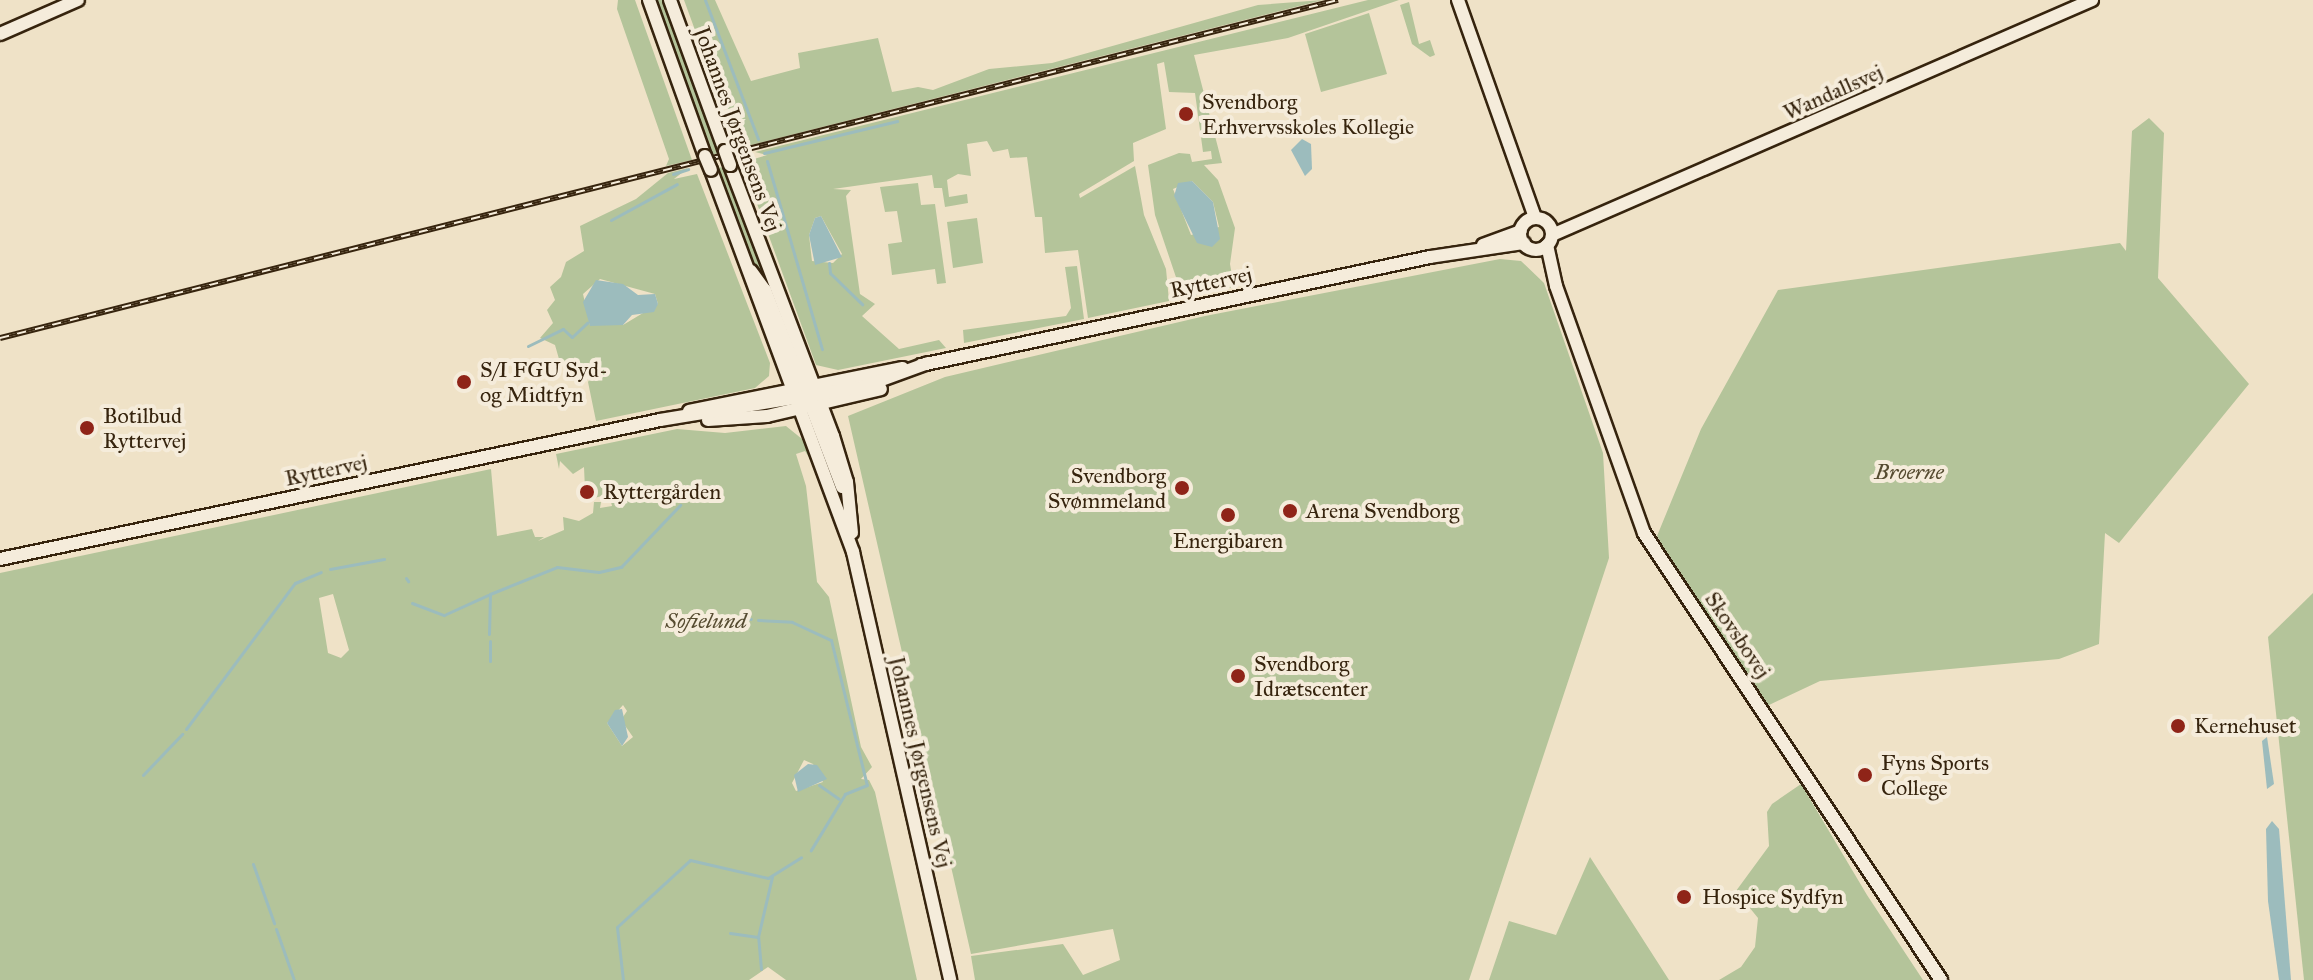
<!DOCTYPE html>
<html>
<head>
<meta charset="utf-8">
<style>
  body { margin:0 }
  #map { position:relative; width:2313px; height:980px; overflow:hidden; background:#efe2c7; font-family:"IM FELL Great Primer",serif }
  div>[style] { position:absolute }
  .green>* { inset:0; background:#b4c49a }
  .water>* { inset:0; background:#9cbcbd }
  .stream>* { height:3px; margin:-1.5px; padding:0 1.5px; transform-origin:1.5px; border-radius:1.5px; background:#9cbcbd }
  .roads { filter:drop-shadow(2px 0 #36240e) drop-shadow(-2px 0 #36240e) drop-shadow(0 2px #36240e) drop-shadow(0 -2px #36240e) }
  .secondary>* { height:12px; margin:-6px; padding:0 6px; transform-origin:6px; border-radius:6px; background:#f5ecdb }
  .secondary>.ring { margin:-6px; padding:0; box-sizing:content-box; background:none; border:12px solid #f5ecdb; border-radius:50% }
  .rail>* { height:6px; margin-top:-3px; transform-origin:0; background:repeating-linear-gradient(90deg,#f5ecdb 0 9px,#36240e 0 18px); box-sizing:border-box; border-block:2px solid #36240e }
  .bridges { filter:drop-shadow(2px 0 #36240e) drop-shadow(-2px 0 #36240e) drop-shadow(0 2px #36240e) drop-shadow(0 -2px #36240e) }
  .secondary-bridge>* { height:12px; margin:-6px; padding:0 6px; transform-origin:6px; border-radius:6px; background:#f5ecdb }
  .dots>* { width:22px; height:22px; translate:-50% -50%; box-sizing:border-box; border:4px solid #f5ecdb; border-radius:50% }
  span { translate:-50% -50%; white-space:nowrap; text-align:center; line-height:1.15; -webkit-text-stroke:8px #f5ecdb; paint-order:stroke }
  .street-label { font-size:22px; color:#36240e }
  .poi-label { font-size:22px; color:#36240e }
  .left { translate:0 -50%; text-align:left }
  .right { translate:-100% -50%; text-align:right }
  .park-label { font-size:22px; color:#564c31; font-style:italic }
</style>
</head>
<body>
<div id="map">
  <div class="green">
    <i style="clip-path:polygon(618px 0,635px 0,692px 160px,666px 166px,669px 159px,617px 9px)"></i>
    <i style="clip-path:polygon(655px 0,663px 0,718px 153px,712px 155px)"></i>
    <i style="clip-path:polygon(684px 0,715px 0,751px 81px,800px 68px,798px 53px,878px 38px,892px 92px,918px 87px,933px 90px,989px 69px,1052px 63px,1258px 5px,1323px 0,739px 148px,726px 114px,729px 106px,722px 104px)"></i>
    <i style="clip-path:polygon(evenodd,1368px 0,1399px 0,1288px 38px,1194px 55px,1222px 163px,1204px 165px,1218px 180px,1235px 228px,1230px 264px,1234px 287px,1183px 298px,1155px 215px,1148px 165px,1179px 153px,1190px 154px,1192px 162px,1212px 159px,1211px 151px,1203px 152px,1195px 93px,1169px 92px,1164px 62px,1157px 64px,1166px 129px,1133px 143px,1134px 161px,1079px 194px,1080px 198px,1135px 166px,1144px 215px,1166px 269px,1169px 301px,1088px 318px,1078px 250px,1045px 253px,1042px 217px,1035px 217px,1027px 157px,1010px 158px,1008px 149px,993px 152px,987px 141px,967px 144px,971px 176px,958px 174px,947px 180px,949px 197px,967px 194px,968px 203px,945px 207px,942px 188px,934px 188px,932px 175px,833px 189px,851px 190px,846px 196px,860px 294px,875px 304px,862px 316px,899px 349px,939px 340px,946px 348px,838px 370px,816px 365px,744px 168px,744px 162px,767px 155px,755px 152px,1368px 0,1192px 181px,1213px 202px,1219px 227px,1191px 235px,1173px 189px,1192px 181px,1368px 0,821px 216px,842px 254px,833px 263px,812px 261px,809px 235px,815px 218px,821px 216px)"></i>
    <i style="clip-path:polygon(1409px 2px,1419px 44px,1430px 40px,1435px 55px,1430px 57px,1412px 44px,1400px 5px)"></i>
    <i style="clip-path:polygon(1369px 13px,1387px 74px,1321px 92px,1305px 34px)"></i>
    <i style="clip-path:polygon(2149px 118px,2164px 133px,2158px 278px,2249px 384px,2119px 543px,2105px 533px,2099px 644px,2059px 659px,1820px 681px,1767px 706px,1697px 606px,1657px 536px,1701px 429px,1778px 290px,2120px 243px,2126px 251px,2132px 131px)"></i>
    <i style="clip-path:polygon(723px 167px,769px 282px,800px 365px,750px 260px,717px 168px)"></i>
    <i style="clip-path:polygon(evenodd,688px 168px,674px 179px,697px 174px,770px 363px,769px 376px,755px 388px,596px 421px,588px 382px,592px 375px,577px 360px,561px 366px,555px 345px,540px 338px,553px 323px,547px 310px,555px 300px,550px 287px,561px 277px,566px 262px,584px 251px,580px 226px,636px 199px,668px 173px,688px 168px,600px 279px,655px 294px,658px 304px,623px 325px,590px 325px,583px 294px,600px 279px)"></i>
    <i style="clip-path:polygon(918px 183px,921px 205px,935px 204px,946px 283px,937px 284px,935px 269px,892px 275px,888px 244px,902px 242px,897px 211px,885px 212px,880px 187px)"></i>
    <i style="clip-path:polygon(977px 218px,983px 263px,953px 268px,947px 222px)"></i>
    <i style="clip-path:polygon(1500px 259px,1521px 261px,1544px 283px,1603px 453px,1609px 558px,1469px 980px,975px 980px,971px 956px,1063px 944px,1083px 975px,1120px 960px,1113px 929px,971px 954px,848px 416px,945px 377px,1205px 316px)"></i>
    <i style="clip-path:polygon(1077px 266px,1084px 319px,964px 343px,963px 330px,1066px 316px,1071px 308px,1065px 267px)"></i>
    <i style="clip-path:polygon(evenodd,786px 426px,802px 439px,816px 469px,805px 451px,796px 454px,806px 486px,817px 582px,829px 597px,861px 747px,872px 767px,861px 779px,869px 780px,875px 792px,917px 980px,786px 980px,768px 967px,749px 980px,0 980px,0 573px,491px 469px,497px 536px,532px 529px,535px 537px,544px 537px,538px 541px,564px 530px,563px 517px,579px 521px,593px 513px,594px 502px,601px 502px,600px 508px,612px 506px,609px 494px,587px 500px,595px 493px,591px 487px,585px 490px,584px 467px,573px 474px,560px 461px,559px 469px,556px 454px,677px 429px,725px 433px,786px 426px,333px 594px,349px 650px,341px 658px,328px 653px,319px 598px,333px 594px,786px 426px,623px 705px,627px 711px,621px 720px,633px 737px,622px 746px,607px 723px,623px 705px,786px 426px,804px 760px,813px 764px,823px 782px,796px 791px,792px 783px,804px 760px)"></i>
    <i style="clip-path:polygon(2313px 593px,2313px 980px,2304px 980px,2268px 637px)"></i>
    <i style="clip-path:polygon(1801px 784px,1867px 895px,1923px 980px,1719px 980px,1741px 967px,1755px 947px,1758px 918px,1736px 891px,1769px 846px,1767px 812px,1772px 804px)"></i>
    <i style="clip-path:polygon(1590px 857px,1669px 980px,1489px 980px,1509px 921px,1556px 935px)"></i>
  </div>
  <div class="water">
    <i style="clip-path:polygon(1302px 139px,1311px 144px,1312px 169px,1305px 176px,1291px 150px)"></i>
    <i style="clip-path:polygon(1192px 181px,1213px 202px,1220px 239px,1212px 247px,1197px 243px,1174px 196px,1178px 183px)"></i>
    <i style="clip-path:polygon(821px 216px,842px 257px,815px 265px,809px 235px,815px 218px)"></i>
    <i style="clip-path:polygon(596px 280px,623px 284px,638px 295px,655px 294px,658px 304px,654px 312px,632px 315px,623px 325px,590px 326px,583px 302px)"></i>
    <i style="clip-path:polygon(622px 709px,628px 737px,622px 746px,607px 723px,615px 710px)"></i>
    <i style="clip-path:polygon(2267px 737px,2274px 784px,2267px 789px,2262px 741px)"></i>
    <i style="clip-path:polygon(808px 764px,817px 765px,827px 779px,798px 792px,794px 775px)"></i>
    <i style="clip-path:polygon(2272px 821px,2279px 829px,2291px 980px,2279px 980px,2268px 901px,2266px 829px)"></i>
  </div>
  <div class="stream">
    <i style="left:705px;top:0;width:149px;rotate:69.1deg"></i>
    <i style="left:764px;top:153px;width:137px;rotate:-13.5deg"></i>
    <i style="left:767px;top:161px;width:196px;rotate:73.7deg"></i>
    <i style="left:673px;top:174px;width:16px;rotate:-18deg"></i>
    <i style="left:611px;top:220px;width:75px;rotate:-28.6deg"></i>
    <i style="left:829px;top:263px;width:10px;rotate:84deg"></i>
    <i style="left:830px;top:273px;width:45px;rotate:44.1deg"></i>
    <i style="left:528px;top:346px;width:39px;rotate:-26deg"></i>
    <i style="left:563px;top:329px;width:12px;rotate:42deg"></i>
    <i style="left:572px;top:337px;width:21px;rotate:-43deg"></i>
    <i style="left:330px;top:569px;width:55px;rotate:-10.5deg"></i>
    <i style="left:406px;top:578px;width:4px;rotate:56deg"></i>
    <i style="left:412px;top:603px;width:34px;rotate:21deg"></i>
    <i style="left:444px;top:615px;width:48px;rotate:-24.4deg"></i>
    <i style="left:699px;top:615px;width:52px;rotate:4.4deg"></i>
    <i style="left:758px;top:620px;width:34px;rotate:3deg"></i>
    <i style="left:792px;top:622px;width:43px;rotate:24.8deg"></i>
    <i style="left:831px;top:640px;width:149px;rotate:76.1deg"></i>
    <i style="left:867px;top:785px;width:24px;rotate:158deg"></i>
    <i style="left:845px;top:794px;width:66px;rotate:121.3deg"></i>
    <i style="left:489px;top:634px;width:40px;rotate:-88.6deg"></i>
    <i style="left:490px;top:594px;width:72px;rotate:-21.9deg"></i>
    <i style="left:557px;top:567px;width:42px;rotate:6.8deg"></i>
    <i style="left:599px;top:572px;width:23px;rotate:-13deg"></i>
    <i style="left:621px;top:567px;width:86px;rotate:-46.4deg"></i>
    <i style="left:490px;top:641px;width:20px;rotate:90deg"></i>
    <i style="left:186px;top:729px;width:182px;rotate:-53.3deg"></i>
    <i style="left:295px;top:583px;width:28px;rotate:-23deg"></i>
    <i style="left:143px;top:775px;width:57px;rotate:-46.4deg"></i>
    <i style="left:819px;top:785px;width:24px;rotate:35deg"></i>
    <i style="left:253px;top:864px;width:63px;rotate:70.4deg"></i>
    <i style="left:276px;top:929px;width:54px;rotate:70.6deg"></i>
    <i style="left:730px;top:933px;width:28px;rotate:8deg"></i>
    <i style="left:761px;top:969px;width:32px;rotate:-95deg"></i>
    <i style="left:758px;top:937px;width:62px;rotate:-76.9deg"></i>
    <i style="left:623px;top:980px;width:53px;rotate:-96.5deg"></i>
    <i style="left:617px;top:927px;width:99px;rotate:-42.5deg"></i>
    <i style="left:690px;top:860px;width:80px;rotate:13deg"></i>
    <i style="left:768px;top:878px;width:39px;rotate:-32deg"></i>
  </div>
  <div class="roads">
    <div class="secondary">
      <i style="left:649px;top:0;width:166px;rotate:70.3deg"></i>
      <i style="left:670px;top:0;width:161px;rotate:70deg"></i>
      <i style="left:1458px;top:0;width:231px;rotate:70.5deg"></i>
      <i style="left:0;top:34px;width:85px;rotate:-23.6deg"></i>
      <i style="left:730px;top:165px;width:290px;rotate:69.2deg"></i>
      <i style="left:833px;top:436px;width:48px;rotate:73.1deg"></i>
      <i style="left:847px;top:482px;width:51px;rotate:84.4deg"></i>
      <i style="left:711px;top:170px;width:408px;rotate:69.6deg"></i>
      <i style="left:853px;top:552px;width:439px;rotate:77.2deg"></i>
      <i class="ring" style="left:1520px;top:218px;width:20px;height:20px"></i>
      <i style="left:1552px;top:235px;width:589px;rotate:-23.52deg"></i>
      <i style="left:1483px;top:245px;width:40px;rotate:-20.2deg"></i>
      <i style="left:1547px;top:245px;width:42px;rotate:77.6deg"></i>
      <i style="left:1556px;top:286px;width:262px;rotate:70.4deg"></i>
      <i style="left:1644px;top:533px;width:537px;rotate:56.4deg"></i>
      <i style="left:751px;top:271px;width:24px;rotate:54deg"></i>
      <i style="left:765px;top:290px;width:110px;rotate:68.6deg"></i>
      <i style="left:921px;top:365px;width:520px;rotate:-11.98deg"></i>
      <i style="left:1430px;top:257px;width:95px;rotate:-8.5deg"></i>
      <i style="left:810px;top:403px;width:90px;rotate:69.1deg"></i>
      <i style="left:689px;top:411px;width:218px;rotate:-11.4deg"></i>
      <i style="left:708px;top:420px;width:59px;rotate:-3.9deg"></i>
      <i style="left:767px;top:416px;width:117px;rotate:-13.3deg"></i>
      <i style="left:0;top:559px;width:674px;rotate:-11.89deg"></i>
      <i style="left:660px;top:420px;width:205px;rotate:-9.3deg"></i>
      <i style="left:862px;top:387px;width:70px;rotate:-20deg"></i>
    </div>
  </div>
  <div class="rail">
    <i style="left:0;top:338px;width:1380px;rotate:-14.18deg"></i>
  </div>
  <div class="bridges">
    <div class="secondary-bridge">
      <i style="left:725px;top:151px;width:15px;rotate:70deg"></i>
      <i style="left:705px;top:156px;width:15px;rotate:67deg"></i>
    </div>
  </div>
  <div class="dots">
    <i style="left:1186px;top:114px;background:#8f2418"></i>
    <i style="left:464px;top:382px;background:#8f2418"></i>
    <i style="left:87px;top:428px;background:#8f2418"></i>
    <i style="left:1182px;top:488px;background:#8f2418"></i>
    <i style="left:587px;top:492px;background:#8f2418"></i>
    <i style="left:1290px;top:511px;background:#8f2418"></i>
    <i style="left:1228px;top:515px;background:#8f2418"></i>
    <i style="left:1238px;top:676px;background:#8f2418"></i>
    <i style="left:2178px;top:726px;background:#8f2418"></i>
    <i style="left:1865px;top:775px;background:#8f2418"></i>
    <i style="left:1684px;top:897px;background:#8f2418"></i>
  </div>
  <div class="street-label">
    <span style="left:1833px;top:92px;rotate:-24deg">Wandallsvej</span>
    <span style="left:738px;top:129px;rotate:70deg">Johannes Jørgensens Vej</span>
    <span style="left:1211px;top:282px;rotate:-12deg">Ryttervej</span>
    <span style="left:326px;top:470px;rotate:-12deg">Ryttervej</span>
    <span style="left:1738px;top:635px;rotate:56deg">Skovsbovej</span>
    <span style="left:921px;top:762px;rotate:77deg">Johannes Jørgensens Vej</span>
  </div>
  <div class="poi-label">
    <span class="left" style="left:1202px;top:114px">Svendborg<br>Erhvervsskoles Kollegie</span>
    <span class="left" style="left:480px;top:382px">S/I FGU Syd-<br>og Midtfyn</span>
    <span class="left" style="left:103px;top:428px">Botilbud<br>Ryttervej</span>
    <span class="right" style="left:1166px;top:488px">Svendborg<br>Svømmeland</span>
    <span class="left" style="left:603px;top:492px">Ryttergården</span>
    <span class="left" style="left:1306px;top:511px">Arena Svendborg</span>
    <span style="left:1228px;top:541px">Energibaren</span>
    <span class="left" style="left:1254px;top:676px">Svendborg<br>Idrætscenter</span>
    <span class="left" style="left:2194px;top:726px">Kernehuset</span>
    <span class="left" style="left:1881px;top:775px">Fyns Sports<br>College</span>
    <span class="left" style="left:1702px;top:897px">Hospice Sydfyn</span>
  </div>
  <div class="park-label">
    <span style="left:1909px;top:472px">Broerne</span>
    <span style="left:706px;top:621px">Sofielund</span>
  </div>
</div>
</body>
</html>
